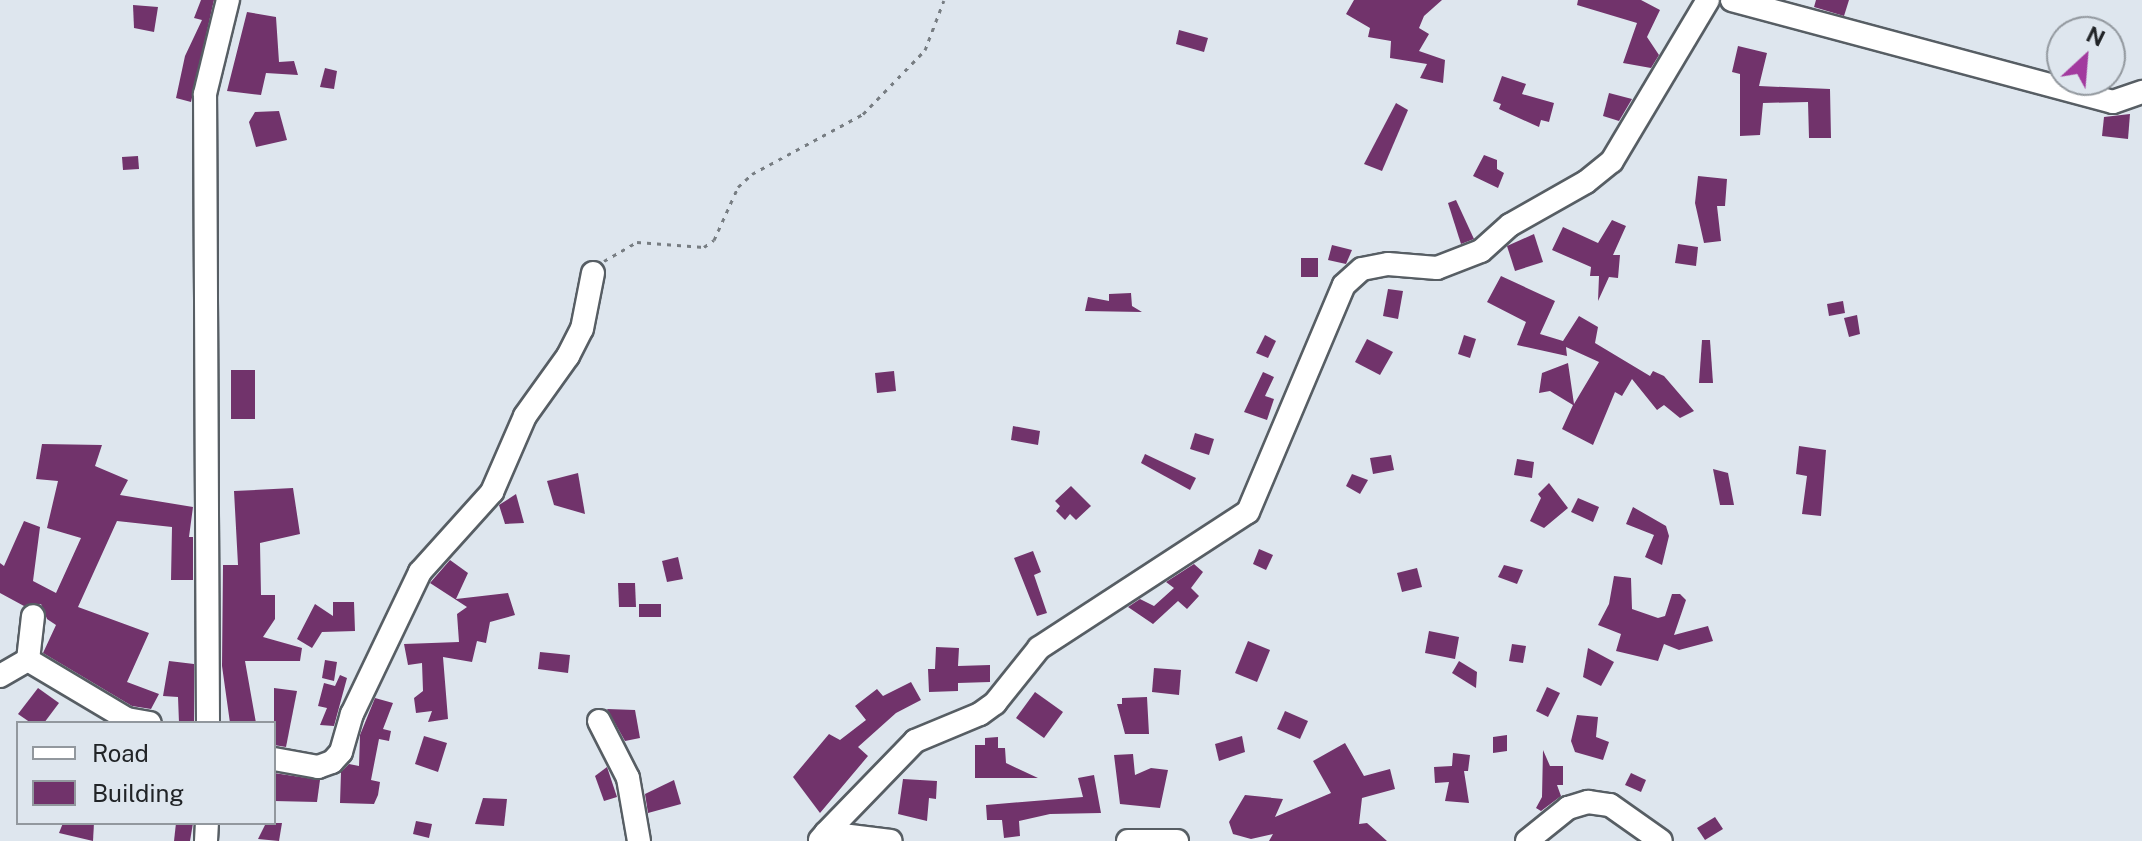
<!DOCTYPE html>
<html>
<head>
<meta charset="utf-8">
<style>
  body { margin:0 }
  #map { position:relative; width:2142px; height:841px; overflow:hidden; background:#dee6ee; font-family:"Public Sans",sans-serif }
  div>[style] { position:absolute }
  .building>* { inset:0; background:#71336b }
  .path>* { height:3px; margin-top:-1.5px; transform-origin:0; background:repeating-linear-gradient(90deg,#777d82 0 4px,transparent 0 10px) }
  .roads { filter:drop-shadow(2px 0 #575e64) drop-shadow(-2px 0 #575e64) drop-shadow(0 2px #575e64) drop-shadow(0 -2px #575e64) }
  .minor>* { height:22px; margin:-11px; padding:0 11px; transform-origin:11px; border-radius:11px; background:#fff }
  span { translate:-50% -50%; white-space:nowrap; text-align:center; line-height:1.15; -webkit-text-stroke:8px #dee6ee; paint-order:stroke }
  .legend { position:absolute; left:16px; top:721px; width:260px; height:104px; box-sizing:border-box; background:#dee6ee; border:2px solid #92989e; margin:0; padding:10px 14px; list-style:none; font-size:24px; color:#212427 }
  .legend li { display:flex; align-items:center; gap:16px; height:40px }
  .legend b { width:40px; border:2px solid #92989e }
  .north { position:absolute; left:2046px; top:16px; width:80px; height:80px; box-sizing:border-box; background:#dee6ee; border:2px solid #92989e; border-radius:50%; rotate:26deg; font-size:22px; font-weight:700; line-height:32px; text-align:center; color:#212427 }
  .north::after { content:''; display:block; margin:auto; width:28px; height:36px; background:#a23a9e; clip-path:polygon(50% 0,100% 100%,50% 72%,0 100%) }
</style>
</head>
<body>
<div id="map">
  <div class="building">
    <i style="clip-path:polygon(201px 0,214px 0,191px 102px,176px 98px,185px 56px,202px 20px,194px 18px)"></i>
    <i style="clip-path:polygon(1354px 0,1442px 0,1424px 16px,1419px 28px,1429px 34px,1419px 51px,1445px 60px,1443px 83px,1420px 78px,1427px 64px,1390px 58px,1391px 41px,1368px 37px,1370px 28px,1346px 14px)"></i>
    <i style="clip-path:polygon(1578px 0,1641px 0,1660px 10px,1647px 37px,1659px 55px,1651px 68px,1623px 63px,1637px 23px,1577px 5px)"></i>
    <i style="clip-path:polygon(1816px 0,1849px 0,1844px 16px,1814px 7px)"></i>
    <i style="clip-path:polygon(133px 5px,158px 7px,154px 32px,134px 28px)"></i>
    <i style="clip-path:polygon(247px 12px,276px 17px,279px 62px,294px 61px,298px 75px,266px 73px,261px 95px,227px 91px)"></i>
    <i style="clip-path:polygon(1179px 30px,1208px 38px,1204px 52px,1176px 44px)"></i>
    <i style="clip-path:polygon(1738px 46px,1767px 53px,1759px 86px,1830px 89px,1831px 138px,1809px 138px,1808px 102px,1763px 103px,1760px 135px,1740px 136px,1740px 74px,1732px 72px)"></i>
    <i style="clip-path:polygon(325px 68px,337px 71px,334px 89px,320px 87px)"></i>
    <i style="clip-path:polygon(1502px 76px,1526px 84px,1522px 94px,1554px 103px,1549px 122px,1541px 120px,1539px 127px,1499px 109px,1501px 104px,1493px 101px)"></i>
    <i style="clip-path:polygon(1609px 93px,1632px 99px,1619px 121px,1603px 116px)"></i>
    <i style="clip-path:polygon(1396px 103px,1408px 110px,1382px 171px,1364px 164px)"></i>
    <i style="clip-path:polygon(279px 111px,287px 140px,256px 147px,249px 122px,255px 112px)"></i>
    <i style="clip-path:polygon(2130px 114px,2128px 139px,2102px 136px,2104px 117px)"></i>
    <i style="clip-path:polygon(1484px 155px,1497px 160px,1497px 169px,1504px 173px,1498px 188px,1473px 176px)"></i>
    <i style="clip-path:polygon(138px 156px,139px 169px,123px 170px,122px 157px)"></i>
    <i style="clip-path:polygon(1698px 176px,1727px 179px,1725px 206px,1717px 206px,1721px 241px,1704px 243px,1695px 203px)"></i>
    <i style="clip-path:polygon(1456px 200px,1474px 239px,1461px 244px,1448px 203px)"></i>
    <i style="clip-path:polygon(1612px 220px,1626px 226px,1613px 255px,1620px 255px,1618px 278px,1609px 277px,1598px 301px,1599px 276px,1590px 276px,1591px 267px,1552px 250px,1563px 227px,1598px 243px)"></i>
    <i style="clip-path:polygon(1534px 234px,1543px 262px,1515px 271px,1507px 246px)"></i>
    <i style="clip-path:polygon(1678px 244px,1698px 247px,1696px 266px,1675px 263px)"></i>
    <i style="clip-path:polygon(1332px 245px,1352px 250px,1346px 264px,1328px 260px)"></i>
    <i style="clip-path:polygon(1301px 258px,1318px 258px,1318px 277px,1301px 277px)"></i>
    <i style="clip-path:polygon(1501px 276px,1555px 301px,1540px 334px,1563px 341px,1579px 316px,1598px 327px,1595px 343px,1650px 376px,1653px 371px,1664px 376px,1694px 411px,1680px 418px,1664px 405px,1657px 410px,1632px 379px,1622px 396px,1615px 392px,1593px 445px,1562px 429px,1573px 405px,1550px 391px,1539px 393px,1542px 373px,1568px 363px,1574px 404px,1599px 362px,1566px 347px,1567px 356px,1517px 345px,1526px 322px,1487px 302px)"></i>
    <i style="clip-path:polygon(1388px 289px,1403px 291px,1398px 319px,1383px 316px)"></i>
    <i style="clip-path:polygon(1131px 293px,1132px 306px,1142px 312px,1085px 311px,1088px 297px,1109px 301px,1109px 294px)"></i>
    <i style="clip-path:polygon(1843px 301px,1845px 313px,1829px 316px,1827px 304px)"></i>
    <i style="clip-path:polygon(1857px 315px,1860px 334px,1849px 337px,1844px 318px)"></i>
    <i style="clip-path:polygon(1265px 335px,1276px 341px,1268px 358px,1256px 353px)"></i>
    <i style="clip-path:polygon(1464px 335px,1476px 339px,1470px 358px,1458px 354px)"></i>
    <i style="clip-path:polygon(1367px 339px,1393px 352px,1380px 375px,1355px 362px)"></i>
    <i style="clip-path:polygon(1702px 340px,1710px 340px,1713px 383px,1699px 383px)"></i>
    <i style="clip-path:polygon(231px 370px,255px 370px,255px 419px,231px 419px)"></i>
    <i style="clip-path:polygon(894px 371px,896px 391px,877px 393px,875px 373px)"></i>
    <i style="clip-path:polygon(1263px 372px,1274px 377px,1265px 396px,1274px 399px,1267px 420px,1244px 412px)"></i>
    <i style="clip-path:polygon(1013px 426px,1040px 431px,1038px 445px,1011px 440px)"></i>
    <i style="clip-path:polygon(1195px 433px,1214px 439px,1209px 455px,1190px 449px)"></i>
    <i style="clip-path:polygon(42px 444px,102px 445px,95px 466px,128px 480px,120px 495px,193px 507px,189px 537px,193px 537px,193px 580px,171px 580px,172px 527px,117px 521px,78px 607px,149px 633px,127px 682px,159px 694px,151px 709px,132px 706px,43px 653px,56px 625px,47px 619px,41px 604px,24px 606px,0 593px,0 563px,4px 566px,24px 521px,40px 527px,33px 581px,56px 593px,81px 538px,47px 528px,58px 481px,36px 479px)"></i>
    <i style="clip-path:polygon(1799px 446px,1826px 450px,1821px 516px,1802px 514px,1807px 476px,1796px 474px)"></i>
    <i style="clip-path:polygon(1145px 454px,1196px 478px,1190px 490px,1141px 463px)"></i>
    <i style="clip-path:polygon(1391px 455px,1394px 470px,1373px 474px,1370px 458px)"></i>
    <i style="clip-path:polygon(1517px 459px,1534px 462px,1532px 478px,1514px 475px)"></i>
    <i style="clip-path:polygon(1713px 469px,1728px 473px,1734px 505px,1720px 505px)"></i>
    <i style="clip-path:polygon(578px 473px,585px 514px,554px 505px,547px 481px)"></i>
    <i style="clip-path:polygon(1352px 474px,1368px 480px,1360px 494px,1346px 486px)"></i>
    <i style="clip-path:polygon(1549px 483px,1568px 508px,1544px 528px,1530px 521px,1541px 498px,1538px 494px)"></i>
    <i style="clip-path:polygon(1071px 486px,1091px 506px,1076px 520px,1070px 514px,1065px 520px,1056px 511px,1060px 506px,1055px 501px)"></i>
    <i style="clip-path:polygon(293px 488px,300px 534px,260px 543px,261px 595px,275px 595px,275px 619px,263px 637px,302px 648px,300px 661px,245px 661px,256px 723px,230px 723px,222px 666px,223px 565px,238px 565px,234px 491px)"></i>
    <i style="clip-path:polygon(516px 494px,524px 523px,505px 524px,499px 505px)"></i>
    <i style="clip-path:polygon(1578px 498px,1599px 507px,1593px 522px,1571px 512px)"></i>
    <i style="clip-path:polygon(1633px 507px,1666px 526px,1669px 536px,1662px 565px,1645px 557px,1654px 535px,1626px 524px)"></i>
    <i style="clip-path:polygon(1259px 549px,1273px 555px,1266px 570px,1253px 564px)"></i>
    <i style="clip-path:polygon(1033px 551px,1041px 572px,1034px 575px,1047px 613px,1037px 616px,1014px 558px)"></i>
    <i style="clip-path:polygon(678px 557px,683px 579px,667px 582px,662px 561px)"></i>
    <i style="clip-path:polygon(450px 560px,468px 573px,456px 599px,508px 593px,515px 615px,490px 622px,486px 643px,477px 641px,472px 662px,443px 657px,448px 719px,428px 722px,432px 711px,416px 713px,414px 698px,423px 691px,422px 663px,408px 665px,404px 644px,459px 642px,457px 614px,467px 607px,430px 583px)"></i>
    <i style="clip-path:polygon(1194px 564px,1203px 572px,1191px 588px,1199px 596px,1187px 609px,1178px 601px,1153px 624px,1128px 607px,1140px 599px,1154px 606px,1174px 588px,1166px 582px)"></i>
    <i style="clip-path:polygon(1504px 565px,1523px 570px,1517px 584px,1498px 577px)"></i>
    <i style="clip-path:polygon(1417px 568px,1422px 587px,1402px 592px,1397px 573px)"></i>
    <i style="clip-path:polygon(1614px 576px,1631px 578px,1632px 609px,1658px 618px,1665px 616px,1672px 594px,1680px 594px,1686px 600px,1674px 635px,1708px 626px,1713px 641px,1679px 650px,1664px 644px,1658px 661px,1616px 651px,1621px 634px,1598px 625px,1609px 604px)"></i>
    <i style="clip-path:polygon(618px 583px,635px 583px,636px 607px,619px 607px)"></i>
    <i style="clip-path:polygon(333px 602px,354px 602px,355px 631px,322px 632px,312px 648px,297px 639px,315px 604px,333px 616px)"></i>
    <i style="clip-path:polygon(639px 604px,661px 604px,661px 617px,639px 617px)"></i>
    <i style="clip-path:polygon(1429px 631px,1459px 637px,1455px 659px,1425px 653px)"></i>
    <i style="clip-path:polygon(1248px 641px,1270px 650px,1257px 682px,1235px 673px)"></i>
    <i style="clip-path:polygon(1512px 644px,1526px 646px,1523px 663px,1509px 661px)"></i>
    <i style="clip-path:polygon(936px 647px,959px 648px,958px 666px,990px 665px,990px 682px,958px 683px,958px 691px,929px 692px,928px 669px,935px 669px)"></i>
    <i style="clip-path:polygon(1588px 648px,1614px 662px,1601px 686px,1583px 677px)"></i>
    <i style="clip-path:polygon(540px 652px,570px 655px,568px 673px,538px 669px)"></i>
    <i style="clip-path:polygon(325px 660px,337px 662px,334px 681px,322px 678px)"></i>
    <i style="clip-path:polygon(169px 661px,194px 664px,194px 723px,179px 723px,178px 697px,163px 696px)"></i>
    <i style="clip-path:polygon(1459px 661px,1477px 672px,1476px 688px,1452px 673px)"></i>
    <i style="clip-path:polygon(1154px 668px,1181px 670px,1179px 695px,1152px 692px)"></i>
    <i style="clip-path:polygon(340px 675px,347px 678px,334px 726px,320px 725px,327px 708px,318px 706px,324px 683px,335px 686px)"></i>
    <i style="clip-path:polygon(911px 682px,921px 700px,896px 713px,858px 747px,868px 756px,820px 813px,793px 777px,829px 734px,840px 740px,866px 720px,855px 706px,877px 689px,883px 696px)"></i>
    <i style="clip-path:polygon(1547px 687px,1560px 693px,1548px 717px,1536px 711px)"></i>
    <i style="clip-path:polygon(38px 688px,59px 703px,44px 723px,31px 723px,18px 714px)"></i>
    <i style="clip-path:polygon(274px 688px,297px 691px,286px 747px,274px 745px)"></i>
    <i style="clip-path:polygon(1035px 692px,1063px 712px,1044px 738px,1016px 718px)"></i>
    <i style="clip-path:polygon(1147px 697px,1149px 734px,1125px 734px,1117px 704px,1122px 704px,1122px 698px)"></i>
    <i style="clip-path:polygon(375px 698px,393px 703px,383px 729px,391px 731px,389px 741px,379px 739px,371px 780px,380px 782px,378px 795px,374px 804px,340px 803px,341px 772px,349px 764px,359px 766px,360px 735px)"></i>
    <i style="clip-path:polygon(607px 709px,635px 710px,640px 738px,625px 741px)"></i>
    <i style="clip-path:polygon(1285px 711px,1308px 721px,1300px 739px,1277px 729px)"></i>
    <i style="clip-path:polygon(1577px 715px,1598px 717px,1596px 737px,1609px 742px,1603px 760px,1575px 752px,1571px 741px)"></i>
    <i style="clip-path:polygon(1507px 735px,1507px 751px,1493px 753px,1493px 737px)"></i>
    <i style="clip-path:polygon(424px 736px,447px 743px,438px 772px,415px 764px)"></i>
    <i style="clip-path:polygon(1242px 736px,1245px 752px,1219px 761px,1215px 744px)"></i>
    <i style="clip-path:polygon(998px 737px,998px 748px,1005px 748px,1006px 763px,1038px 778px,975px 778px,975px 745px,985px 745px,985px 738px)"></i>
    <i style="clip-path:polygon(1345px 743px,1364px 776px,1390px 769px,1395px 789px,1362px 798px,1359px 824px,1367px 823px,1387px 841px,1269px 841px,1273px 834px,1251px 839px,1233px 834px,1229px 822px,1245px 795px,1283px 799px,1275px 817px,1331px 793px,1313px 761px)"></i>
    <i style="clip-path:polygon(1543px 750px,1550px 766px,1563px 766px,1563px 785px,1557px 785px,1561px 796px,1541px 811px,1536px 808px,1542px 797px)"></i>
    <i style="clip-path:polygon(1453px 753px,1470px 755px,1468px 771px,1464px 771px,1469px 803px,1445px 801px,1449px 782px,1435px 783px,1434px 767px,1452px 766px)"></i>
    <i style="clip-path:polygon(1133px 754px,1135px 775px,1151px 768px,1168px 770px,1160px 808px,1120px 804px,1114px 755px)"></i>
    <i style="clip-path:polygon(607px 767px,617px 797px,604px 801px,595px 776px)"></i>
    <i style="clip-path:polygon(274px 773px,320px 780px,317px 802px,274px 801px)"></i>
    <i style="clip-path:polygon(1631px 773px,1646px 780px,1641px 792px,1625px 785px)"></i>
    <i style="clip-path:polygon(1094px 775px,1101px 813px,1050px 814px,1019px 821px,1020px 836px,1004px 838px,1002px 820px,987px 820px,986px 805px,1083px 797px,1078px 778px)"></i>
    <i style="clip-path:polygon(903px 779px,937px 781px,936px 799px,929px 798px,927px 821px,898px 814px)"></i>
    <i style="clip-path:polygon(674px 780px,681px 804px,648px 813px,645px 794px)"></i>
    <i style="clip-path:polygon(483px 798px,507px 799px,504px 826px,475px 824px)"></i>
    <i style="clip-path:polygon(1715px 817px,1723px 829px,1705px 840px,1697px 828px)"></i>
    <i style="clip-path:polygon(416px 821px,432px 824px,429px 838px,413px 834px)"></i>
    <i style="clip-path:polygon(63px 823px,94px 823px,93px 841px,59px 833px)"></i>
    <i style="clip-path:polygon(176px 823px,193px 823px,190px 841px,174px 841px)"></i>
    <i style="clip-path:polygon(266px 823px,282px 823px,279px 841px,258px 839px)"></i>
  </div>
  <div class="path">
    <i style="left:604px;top:261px;width:38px;rotate:-30deg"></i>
    <i style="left:637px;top:242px;width:67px;rotate:4.3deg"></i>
    <i style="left:704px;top:247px;width:12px;rotate:-35deg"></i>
    <i style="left:714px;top:240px;width:58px;rotate:-65.6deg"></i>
    <i style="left:738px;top:187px;width:19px;rotate:-43deg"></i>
    <i style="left:752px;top:174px;width:126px;rotate:-28.4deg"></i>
    <i style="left:863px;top:114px;width:89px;rotate:-45.9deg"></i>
    <i style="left:925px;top:50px;width:53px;rotate:-69.2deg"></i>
  </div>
  <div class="roads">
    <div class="minor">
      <i style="left:1732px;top:0;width:394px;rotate:15deg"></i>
      <i style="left:2113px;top:102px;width:31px;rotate:-19deg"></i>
      <i style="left:28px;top:660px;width:115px;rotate:30.8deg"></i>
      <i style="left:127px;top:719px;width:23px;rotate:10deg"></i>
      <i style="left:0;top:676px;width:32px;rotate:-30deg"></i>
      <i style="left:28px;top:660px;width:44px;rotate:-83.5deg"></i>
      <i style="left:599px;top:721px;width:64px;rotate:63deg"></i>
      <i style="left:628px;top:778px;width:64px;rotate:80.1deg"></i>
      <i style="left:208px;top:723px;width:629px;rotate:-90.27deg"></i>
      <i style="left:205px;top:94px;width:97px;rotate:-76.3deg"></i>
      <i style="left:274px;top:759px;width:45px;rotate:10.3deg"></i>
      <i style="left:318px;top:767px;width:15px;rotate:-20deg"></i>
      <i style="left:332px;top:762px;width:13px;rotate:-48deg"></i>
      <i style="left:341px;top:752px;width:40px;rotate:-74deg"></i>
      <i style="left:352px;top:714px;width:157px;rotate:-64.4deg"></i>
      <i style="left:420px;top:572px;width:108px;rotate:-48deg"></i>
      <i style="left:492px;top:492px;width:83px;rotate:-66.5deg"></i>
      <i style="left:525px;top:416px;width:74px;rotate:-54.4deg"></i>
      <i style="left:568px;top:356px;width:30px;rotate:-63deg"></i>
      <i style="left:582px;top:329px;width:57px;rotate:-78.9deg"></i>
      <i style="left:826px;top:833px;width:128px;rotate:-45.9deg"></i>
      <i style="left:915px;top:741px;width:70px;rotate:-22.6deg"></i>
      <i style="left:980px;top:714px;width:19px;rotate:-36deg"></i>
      <i style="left:995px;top:703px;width:70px;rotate:-51.3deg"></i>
      <i style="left:1039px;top:648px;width:249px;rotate:-33.1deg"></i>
      <i style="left:1248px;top:512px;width:246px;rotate:-67.1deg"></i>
      <i style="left:1344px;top:285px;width:24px;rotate:-42deg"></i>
      <i style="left:1362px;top:269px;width:26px;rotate:-11deg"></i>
      <i style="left:1388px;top:264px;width:49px;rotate:4.7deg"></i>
      <i style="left:1437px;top:268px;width:47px;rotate:-21.1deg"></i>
      <i style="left:1481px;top:251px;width:39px;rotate:-42deg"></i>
      <i style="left:1510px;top:225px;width:87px;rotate:-29.5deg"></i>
      <i style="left:1586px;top:182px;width:33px;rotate:-39deg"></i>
      <i style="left:1612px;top:161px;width:187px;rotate:-59.2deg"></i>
      <i style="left:820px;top:840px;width:9px;rotate:-49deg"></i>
      <i style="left:826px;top:833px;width:65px;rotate:7deg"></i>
      <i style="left:206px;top:841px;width:18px;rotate:-87deg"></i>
      <i style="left:1128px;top:841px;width:49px"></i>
      <i style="left:1527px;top:841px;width:53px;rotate:-38.8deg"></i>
      <i style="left:1568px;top:808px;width:21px;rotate:-17deg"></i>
      <i style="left:1588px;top:802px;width:22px;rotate:8deg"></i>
      <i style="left:1610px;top:805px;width:62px;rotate:35.2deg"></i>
    </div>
  </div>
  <ul class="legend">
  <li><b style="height:10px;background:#fff"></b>Road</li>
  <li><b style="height:22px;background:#71336b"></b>Building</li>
  </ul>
  <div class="north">N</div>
</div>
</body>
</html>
